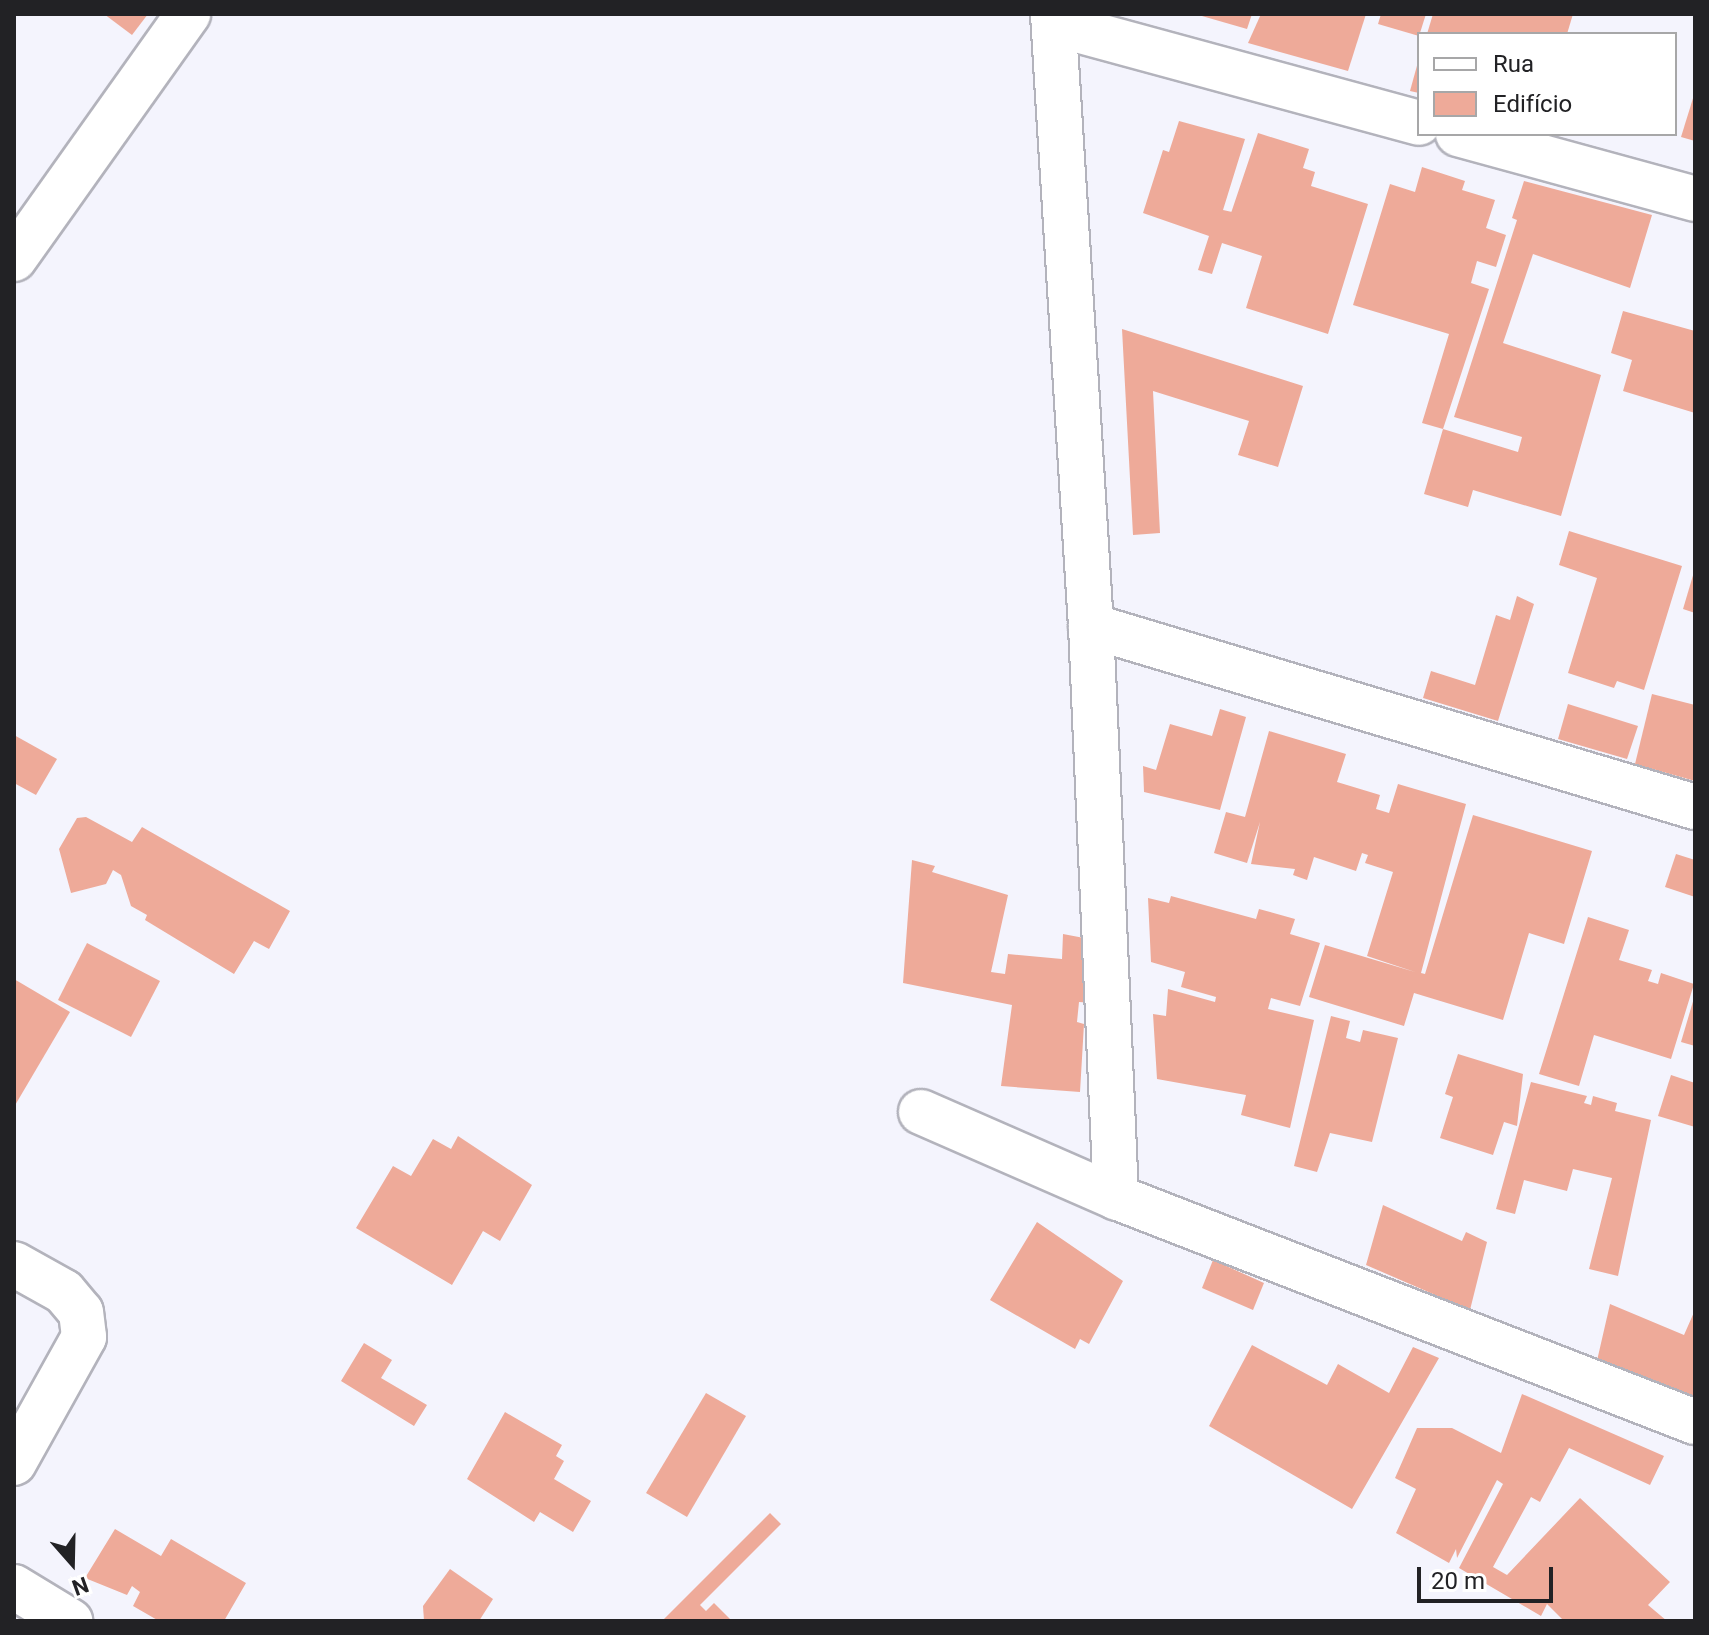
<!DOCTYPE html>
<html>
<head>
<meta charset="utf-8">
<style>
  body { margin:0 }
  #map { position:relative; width:1709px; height:1635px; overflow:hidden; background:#f4f4fd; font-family:Roboto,sans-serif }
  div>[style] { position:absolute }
  .building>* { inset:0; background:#ea9 }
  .roads { filter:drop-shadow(2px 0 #b3b3bc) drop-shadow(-2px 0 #b3b3bc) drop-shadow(0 2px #b3b3bc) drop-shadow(0 -2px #b3b3bc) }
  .street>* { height:44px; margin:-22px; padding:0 22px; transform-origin:22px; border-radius:22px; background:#fff }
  span { translate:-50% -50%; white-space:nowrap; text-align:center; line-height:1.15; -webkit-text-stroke:6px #fff; paint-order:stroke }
  .frame { position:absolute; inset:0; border:16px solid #222225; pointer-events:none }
  .legend { position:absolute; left:1417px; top:32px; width:260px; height:104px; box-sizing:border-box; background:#fff; border:2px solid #a7a7a8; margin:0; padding:10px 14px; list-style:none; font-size:24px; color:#222225 }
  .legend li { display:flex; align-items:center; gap:16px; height:40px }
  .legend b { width:40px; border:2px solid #a7a7a8 }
  .north { position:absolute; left:32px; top:1523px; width:80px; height:80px; -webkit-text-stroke:6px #fff; paint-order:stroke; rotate:160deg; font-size:22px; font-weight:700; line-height:32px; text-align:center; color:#222225 }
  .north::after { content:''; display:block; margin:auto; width:28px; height:36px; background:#222225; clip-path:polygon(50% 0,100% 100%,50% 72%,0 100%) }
  .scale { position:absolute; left:1417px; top:1567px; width:136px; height:36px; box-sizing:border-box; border:4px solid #222225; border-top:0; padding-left:10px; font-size:24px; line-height:28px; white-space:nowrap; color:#222225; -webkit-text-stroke:6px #fff; paint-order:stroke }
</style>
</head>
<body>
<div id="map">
  <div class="building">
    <i style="clip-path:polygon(104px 14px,148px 14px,132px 35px)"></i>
    <i style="clip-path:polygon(1195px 14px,1252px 14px,1247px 29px)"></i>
    <i style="clip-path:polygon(1261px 14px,1366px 14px,1348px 71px,1248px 43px)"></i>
    <i style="clip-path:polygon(1381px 14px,1426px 14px,1419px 36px,1378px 24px)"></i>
    <i style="clip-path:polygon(1433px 14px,1573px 14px,1567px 34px,1427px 34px)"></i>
    <i style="clip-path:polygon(1418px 62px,1419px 62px,1419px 93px,1410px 91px)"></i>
    <i style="clip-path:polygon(1694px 95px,1695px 95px,1695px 141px,1681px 137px)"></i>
    <i style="clip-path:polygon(1179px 121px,1245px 139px,1223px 210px,1232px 212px,1228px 222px,1258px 133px,1309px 149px,1303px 168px,1315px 172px,1311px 186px,1368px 204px,1328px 334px,1246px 308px,1262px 256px,1222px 243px,1212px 274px,1198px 270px,1209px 236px,1143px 213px,1163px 150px,1169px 152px)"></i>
    <i style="clip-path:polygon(1422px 167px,1465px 181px,1462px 190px,1495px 200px,1486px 228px,1506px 235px,1496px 267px,1477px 261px,1471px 283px,1489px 289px,1443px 429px,1422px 423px,1449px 334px,1353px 305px,1390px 184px,1415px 192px)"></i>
    <i style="clip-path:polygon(1524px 181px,1652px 215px,1630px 288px,1533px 254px,1503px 343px,1601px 375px,1561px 516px,1473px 490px,1468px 507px,1424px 494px,1443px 429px,1518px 452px,1522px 437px,1454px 417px,1517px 220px,1512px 218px)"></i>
    <i style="clip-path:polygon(1623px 311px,1695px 331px,1695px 413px,1623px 391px,1632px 360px,1611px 353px)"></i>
    <i style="clip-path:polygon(1122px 329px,1303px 386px,1278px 467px,1238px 455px,1249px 421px,1153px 391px,1160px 533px,1133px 535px)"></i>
    <i style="clip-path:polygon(1569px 531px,1682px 566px,1644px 690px,1617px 681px,1614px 688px,1568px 673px,1597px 578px,1559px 565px)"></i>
    <i style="clip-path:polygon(1694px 572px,1695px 572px,1695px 613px,1683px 609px)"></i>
    <i style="clip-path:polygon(1517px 596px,1534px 604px,1498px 721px,1423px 698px,1431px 671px,1475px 685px,1496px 615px,1510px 620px)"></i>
    <i style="clip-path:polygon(1652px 694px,1695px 705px,1695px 781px,1635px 764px)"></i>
    <i style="clip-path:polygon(1568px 704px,1638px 726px,1627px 759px,1558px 739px)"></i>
    <i style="clip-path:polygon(1220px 709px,1246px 717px,1220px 810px,1144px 792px,1143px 766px,1156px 770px,1170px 724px,1212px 736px)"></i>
    <i style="clip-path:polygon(1269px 731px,1346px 754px,1337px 782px,1380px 795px,1376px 809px,1389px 813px,1398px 784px,1466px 804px,1421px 973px,1425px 974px,1473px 815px,1592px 851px,1564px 944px,1529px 933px,1503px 1020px,1414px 993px,1404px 1026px,1309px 997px,1325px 945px,1415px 972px,1367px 956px,1393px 872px,1365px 863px,1368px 855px,1362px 853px,1356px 871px,1314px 857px,1307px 880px,1293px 875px,1295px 869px,1251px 864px,1260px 822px,1247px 863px,1214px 853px,1226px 812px,1245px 817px)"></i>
    <i style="clip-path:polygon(14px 735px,57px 759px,36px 795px,14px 783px)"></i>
    <i style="clip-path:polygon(86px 817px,132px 842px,142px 827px,290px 911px,269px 949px,254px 941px,234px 974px,145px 920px,147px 915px,131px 906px,121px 875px,113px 870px,106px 884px,71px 893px,59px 849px,77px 818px)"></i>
    <i style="clip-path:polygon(1676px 854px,1695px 860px,1695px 897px,1665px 887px)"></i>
    <i style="clip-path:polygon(912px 860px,935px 866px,932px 872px,1008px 895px,991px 972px,1005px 974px,1008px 954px,1062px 959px,1063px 934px,1084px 938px,1093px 1003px,1079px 1002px,1077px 1022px,1084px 1024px,1080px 1092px,1001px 1086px,1012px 1005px,903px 983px)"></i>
    <i style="clip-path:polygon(1171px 896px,1256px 919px,1259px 909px,1295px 919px,1290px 934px,1320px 943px,1300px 1006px,1271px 998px,1268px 1009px,1314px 1020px,1290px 1128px,1241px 1115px,1246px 1095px,1157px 1079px,1153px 1014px,1166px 1016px,1168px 989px,1215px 1002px,1216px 997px,1181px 987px,1185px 972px,1151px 962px,1148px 898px,1169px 903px)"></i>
    <i style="clip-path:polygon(1588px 917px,1629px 930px,1619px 960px,1652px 970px,1648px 981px,1658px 984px,1661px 973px,1694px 984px,1671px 1059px,1594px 1035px,1579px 1086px,1539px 1074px)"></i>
    <i style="clip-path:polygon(87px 943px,160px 981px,131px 1037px,58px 1000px)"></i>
    <i style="clip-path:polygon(14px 979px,70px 1012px,14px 1107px)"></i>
    <i style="clip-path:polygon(1694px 998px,1695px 998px,1695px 1046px,1681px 1042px)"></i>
    <i style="clip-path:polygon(1331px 1016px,1350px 1021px,1346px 1038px,1360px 1042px,1363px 1030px,1398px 1038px,1372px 1142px,1330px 1133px,1317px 1172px,1294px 1166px)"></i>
    <i style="clip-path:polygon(1458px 1054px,1523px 1074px,1517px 1126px,1504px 1122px,1493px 1155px,1440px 1138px,1453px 1097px,1445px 1094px)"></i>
    <i style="clip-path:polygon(1671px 1075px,1695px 1083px,1695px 1127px,1658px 1116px)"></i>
    <i style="clip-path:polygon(1531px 1082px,1587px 1096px,1584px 1103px,1591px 1105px,1593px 1096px,1617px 1103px,1615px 1111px,1651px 1120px,1618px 1276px,1589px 1269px,1612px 1178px,1573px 1169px,1567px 1191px,1524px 1180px,1515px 1214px,1496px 1209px)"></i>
    <i style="clip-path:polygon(458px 1136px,532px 1185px,500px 1241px,483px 1231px,452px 1285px,356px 1228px,393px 1166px,411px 1176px,433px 1139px,451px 1149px)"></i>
    <i style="clip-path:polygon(1383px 1205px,1462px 1241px,1466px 1232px,1487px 1242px,1470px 1310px,1366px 1265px)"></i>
    <i style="clip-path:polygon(1037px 1222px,1123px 1281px,1089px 1344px,1080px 1339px,1075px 1349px,990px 1300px)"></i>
    <i style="clip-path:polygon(1213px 1260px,1264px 1283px,1253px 1310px,1202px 1288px)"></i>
    <i style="clip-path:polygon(1610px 1304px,1684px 1335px,1695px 1310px,1695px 1401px,1596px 1365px)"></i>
    <i style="clip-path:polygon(364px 1343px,392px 1360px,381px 1378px,427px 1405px,414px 1426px,341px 1381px)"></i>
    <i style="clip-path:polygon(1252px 1345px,1327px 1385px,1338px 1364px,1389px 1393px,1413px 1347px,1439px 1358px,1352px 1509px,1209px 1426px)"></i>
    <i style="clip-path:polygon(706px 1393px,746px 1416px,687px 1517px,646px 1493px)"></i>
    <i style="clip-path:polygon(1522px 1394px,1664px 1456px,1650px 1485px,1569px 1448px,1540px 1502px,1531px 1497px,1493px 1567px,1507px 1575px,1580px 1498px,1670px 1582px,1648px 1605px,1667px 1621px,1564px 1621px,1547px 1604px,1541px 1616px,1459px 1568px,1503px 1484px,1497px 1480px,1457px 1558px,1456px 1549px,1449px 1563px,1396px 1533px,1416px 1489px,1395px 1478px,1417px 1428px,1452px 1428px,1501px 1453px)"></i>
    <i style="clip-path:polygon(505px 1412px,562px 1445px,556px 1456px,564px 1461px,554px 1479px,591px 1501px,573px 1532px,540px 1512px,534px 1522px,467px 1479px)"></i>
    <i style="clip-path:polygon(770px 1513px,781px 1524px,700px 1605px,706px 1611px,714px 1603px,732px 1621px,662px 1621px)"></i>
    <i style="clip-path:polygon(115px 1529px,161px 1556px,171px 1539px,246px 1583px,224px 1621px,159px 1621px,133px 1606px,140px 1592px,132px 1586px,127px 1595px,85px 1578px)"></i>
    <i style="clip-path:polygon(450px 1569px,493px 1599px,479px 1621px,424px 1621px,423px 1606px)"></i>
  </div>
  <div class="roads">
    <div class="street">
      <i style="left:1053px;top:14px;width:613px;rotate:86.45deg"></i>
      <i style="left:1091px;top:626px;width:572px;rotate:87.49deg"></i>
      <i style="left:1055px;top:24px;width:377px;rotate:15.2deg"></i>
      <i style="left:1458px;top:134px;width:246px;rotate:15.3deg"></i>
      <i style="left:14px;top:259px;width:301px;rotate:-54.6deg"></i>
      <i style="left:1091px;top:626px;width:631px;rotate:16.68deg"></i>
      <i style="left:921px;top:1112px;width:213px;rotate:23.6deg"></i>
      <i style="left:1116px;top:1197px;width:621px;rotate:21.24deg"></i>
      <i style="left:14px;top:1264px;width:57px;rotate:29.2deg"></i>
      <i style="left:64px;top:1292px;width:26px;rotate:50deg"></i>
      <i style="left:81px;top:1312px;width:25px;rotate:83deg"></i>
      <i style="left:84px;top:1337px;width:144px;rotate:119.1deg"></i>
      <i style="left:14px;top:1587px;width:66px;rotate:31.3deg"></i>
    </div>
  </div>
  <div class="frame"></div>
  <ul class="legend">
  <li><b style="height:10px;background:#fff"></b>Rua</li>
  <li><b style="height:22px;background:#ea9"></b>Edifício</li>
  </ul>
  <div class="north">N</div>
  <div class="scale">20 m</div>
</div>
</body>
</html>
